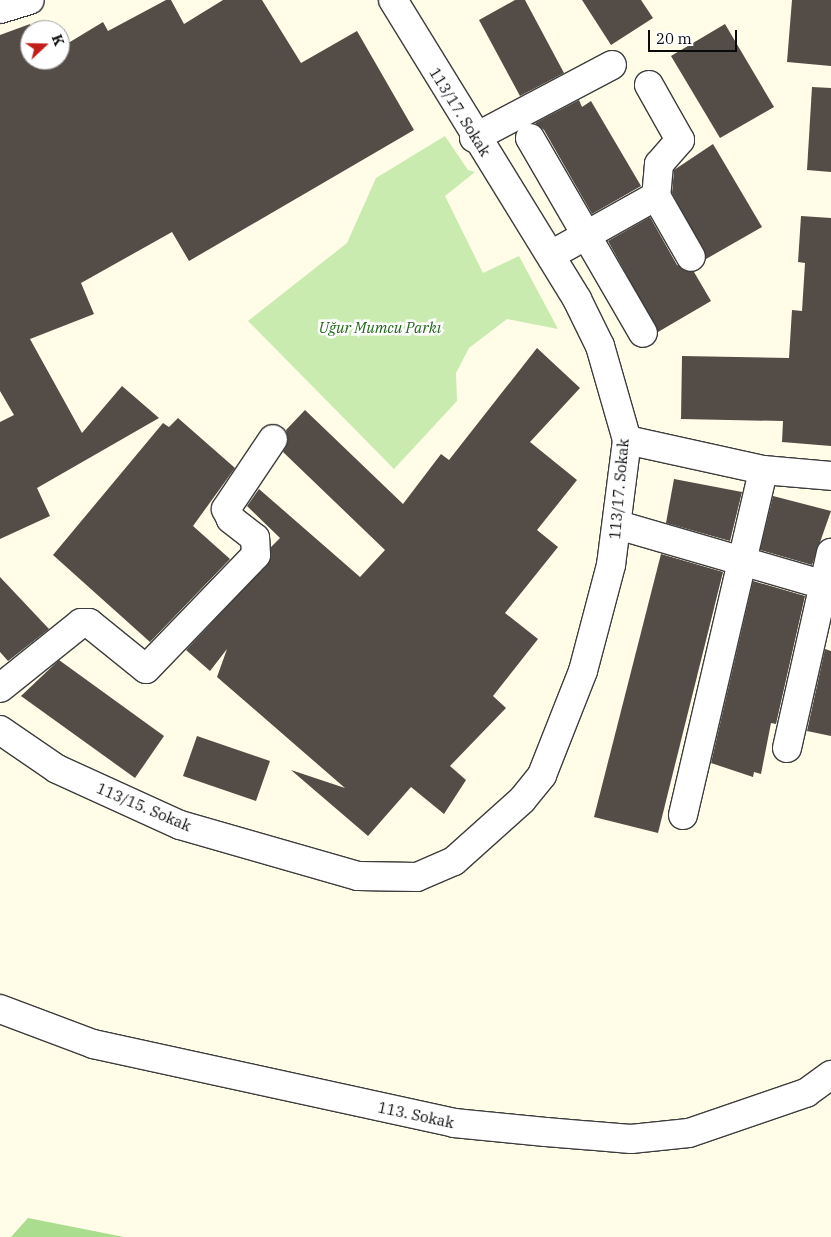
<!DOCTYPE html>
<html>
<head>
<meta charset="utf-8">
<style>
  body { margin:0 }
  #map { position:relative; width:831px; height:1237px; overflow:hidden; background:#fffce8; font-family:"IBM Plex Serif",serif }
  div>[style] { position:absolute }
  .green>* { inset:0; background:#caebb0 }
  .forest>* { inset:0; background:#abdd8e }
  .building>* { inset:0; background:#544c46 }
  .roads { filter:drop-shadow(1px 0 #3d3d3d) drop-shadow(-1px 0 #3d3d3d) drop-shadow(0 1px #3d3d3d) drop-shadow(0 -1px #3d3d3d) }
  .minor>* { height:28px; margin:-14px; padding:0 14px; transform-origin:14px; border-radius:14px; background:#fff }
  span { translate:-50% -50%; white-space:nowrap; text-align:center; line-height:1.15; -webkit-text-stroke:5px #fff; paint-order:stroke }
  .street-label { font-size:15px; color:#0a0a0a }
  .park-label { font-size:15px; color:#226518; font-style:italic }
  .north { position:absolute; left:20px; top:20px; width:50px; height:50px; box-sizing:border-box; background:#fff; border:1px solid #9d9d9d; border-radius:50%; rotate:69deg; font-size:14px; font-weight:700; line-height:20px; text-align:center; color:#0a0a0a }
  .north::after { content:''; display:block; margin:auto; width:18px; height:22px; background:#c21f1b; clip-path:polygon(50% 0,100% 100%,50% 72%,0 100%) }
  .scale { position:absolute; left:648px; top:30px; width:89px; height:22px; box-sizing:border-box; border:2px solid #0a0a0a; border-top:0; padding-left:6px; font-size:15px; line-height:18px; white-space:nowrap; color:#0a0a0a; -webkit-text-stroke:4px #fff; paint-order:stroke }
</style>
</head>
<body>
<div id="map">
  <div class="green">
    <i style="clip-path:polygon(445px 136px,468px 170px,475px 172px,445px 196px,483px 273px,519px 256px,558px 329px,507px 319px,469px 348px,456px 373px,457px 401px,394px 469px,248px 321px,347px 243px,376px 178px)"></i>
  </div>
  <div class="forest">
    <i style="clip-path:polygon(28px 1218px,124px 1237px,11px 1237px)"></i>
  </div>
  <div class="building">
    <i style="clip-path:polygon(166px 0,171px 0,184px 24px,223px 0,262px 0,301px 63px,357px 31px,414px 130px,189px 261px,172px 232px,81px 283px,94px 314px,30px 339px,82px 433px,122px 386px,159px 418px,37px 488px,50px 516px,0 539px,0 422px,14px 415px,0 391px,0 35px,30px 24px,30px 60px,60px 60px,60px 48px,103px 22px,108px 31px)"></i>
    <i style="clip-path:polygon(515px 0,525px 0,564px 73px,520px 96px,479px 20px)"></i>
    <i style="clip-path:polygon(582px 0,641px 0,653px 18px,611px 45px)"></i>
    <i style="clip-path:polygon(792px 0,831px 0,831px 66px,787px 62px)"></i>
    <i style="clip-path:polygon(725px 24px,774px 107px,720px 138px,671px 56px)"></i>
    <i style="clip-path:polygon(812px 87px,831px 88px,831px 172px,807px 170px)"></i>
    <i style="clip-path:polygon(579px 100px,582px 107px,591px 101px,641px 186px,592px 214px,544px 130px,535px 123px)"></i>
    <i style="clip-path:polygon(713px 144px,762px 227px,706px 259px,672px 193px,674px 170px)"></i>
    <i style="clip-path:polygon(801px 216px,831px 218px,831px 446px,782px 442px,783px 421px,681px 419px,682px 356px,789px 358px,792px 310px,802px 311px,805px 263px,798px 262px)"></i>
    <i style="clip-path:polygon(650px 217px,677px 265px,694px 272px,711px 301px,658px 332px,608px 241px)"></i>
    <i style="clip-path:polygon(537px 348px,580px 388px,530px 442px,577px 480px,537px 530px,558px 547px,505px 613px,538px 639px,493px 696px,506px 708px,450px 766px,466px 780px,444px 814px,411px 787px,368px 836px,291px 770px,345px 788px,217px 677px,227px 649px,210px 671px,186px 650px,270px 561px,271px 547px,280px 538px,247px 506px,259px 489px,360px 577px,385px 550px,283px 452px,288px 441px,286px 430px,305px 410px,403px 504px,441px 454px,449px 460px)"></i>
    <i style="clip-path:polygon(178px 418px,235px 468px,193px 526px,230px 559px,150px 642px,53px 555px,163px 423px,169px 427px)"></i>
    <i style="clip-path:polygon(674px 479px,742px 492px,730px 541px,666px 523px)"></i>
    <i style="clip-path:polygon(773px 496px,831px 511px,812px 565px,760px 550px)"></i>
    <i style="clip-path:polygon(661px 554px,723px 572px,658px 833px,594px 817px)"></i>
    <i style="clip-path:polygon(0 577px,49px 629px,8px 661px,0 652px)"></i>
    <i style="clip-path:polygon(753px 581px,805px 596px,776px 724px,771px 723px,761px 774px,754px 772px,753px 777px,711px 763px)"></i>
    <i style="clip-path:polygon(825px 649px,831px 651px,831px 736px,807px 731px)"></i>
    <i style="clip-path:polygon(59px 660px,164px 736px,135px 778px,21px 696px)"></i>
    <i style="clip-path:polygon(197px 736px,270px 761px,256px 801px,183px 776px)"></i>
  </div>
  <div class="roads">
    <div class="minor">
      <i style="left:0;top:9px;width:31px;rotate:-17deg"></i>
      <i style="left:649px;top:85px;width:63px;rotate:60.6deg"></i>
      <i style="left:680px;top:140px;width:32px;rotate:131deg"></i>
      <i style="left:659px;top:164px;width:32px;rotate:95deg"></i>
      <i style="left:474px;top:138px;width:156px;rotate:-27.9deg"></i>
      <i style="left:530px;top:138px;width:225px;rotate:59.9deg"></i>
      <i style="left:551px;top:255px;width:120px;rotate:-29.3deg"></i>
      <i style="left:656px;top:196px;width:70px;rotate:60.2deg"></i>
      <i style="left:627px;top:440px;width:139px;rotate:12.4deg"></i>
      <i style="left:763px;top:470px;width:68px;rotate:5deg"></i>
      <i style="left:618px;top:525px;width:222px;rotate:16.2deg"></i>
      <i style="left:0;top:688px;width:104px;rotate:-38.7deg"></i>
      <i style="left:81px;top:623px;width:8px"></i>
      <i style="left:89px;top:623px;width:73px;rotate:38.9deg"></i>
      <i style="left:146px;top:669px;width:158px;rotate:-46deg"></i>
      <i style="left:256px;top:555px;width:17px;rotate:-93deg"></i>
      <i style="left:255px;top:538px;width:31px;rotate:-142deg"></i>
      <i style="left:231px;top:519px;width:11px;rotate:-117deg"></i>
      <i style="left:226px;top:509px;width:84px;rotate:-56.1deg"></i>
      <i style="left:0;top:730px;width:69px;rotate:34.4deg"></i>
      <i style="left:57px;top:769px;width:135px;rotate:24.5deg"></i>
      <i style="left:180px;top:825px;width:185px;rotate:16deg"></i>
      <i style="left:358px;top:876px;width:59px;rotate:1deg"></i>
      <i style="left:417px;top:877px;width:40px;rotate:-23.4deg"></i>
      <i style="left:454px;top:861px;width:91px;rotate:-41.9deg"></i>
      <i style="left:522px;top:800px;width:32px;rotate:-51deg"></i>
      <i style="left:542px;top:775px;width:112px;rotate:-68.5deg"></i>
      <i style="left:583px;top:671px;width:110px;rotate:-75.2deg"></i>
      <i style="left:611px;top:565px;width:126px;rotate:-82.7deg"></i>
      <i style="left:627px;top:440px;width:98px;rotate:-106deg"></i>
      <i style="left:600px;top:346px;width:52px;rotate:-116.1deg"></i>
      <i style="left:577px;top:299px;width:351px;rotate:-121.6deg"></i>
      <i style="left:787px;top:748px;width:200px;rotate:-77.3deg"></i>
      <i style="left:683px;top:815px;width:354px;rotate:-76.9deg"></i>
      <i style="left:0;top:1009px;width:99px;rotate:20.6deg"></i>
      <i style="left:93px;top:1044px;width:370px;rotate:12.3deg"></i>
      <i style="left:454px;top:1123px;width:92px;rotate:5.6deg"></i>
      <i style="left:546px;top:1132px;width:85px;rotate:4.7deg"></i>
      <i style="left:631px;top:1139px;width:58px;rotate:-5.9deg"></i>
      <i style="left:689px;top:1133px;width:124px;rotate:-18.9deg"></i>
      <i style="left:806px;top:1093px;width:31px;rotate:-36deg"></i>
    </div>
  </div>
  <div class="street-label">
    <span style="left:460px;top:112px;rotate:58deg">113/17. Sokak</span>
    <span style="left:619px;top:489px;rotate:-85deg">113/17. Sokak</span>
    <span style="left:144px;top:807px;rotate:23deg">113/15. Sokak</span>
    <span style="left:416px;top:1115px;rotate:12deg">113. Sokak</span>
  </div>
  <div class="park-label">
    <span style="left:380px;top:328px">Uğur Mumcu Parkı</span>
  </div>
  <div class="north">K</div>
  <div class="scale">20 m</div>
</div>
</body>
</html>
